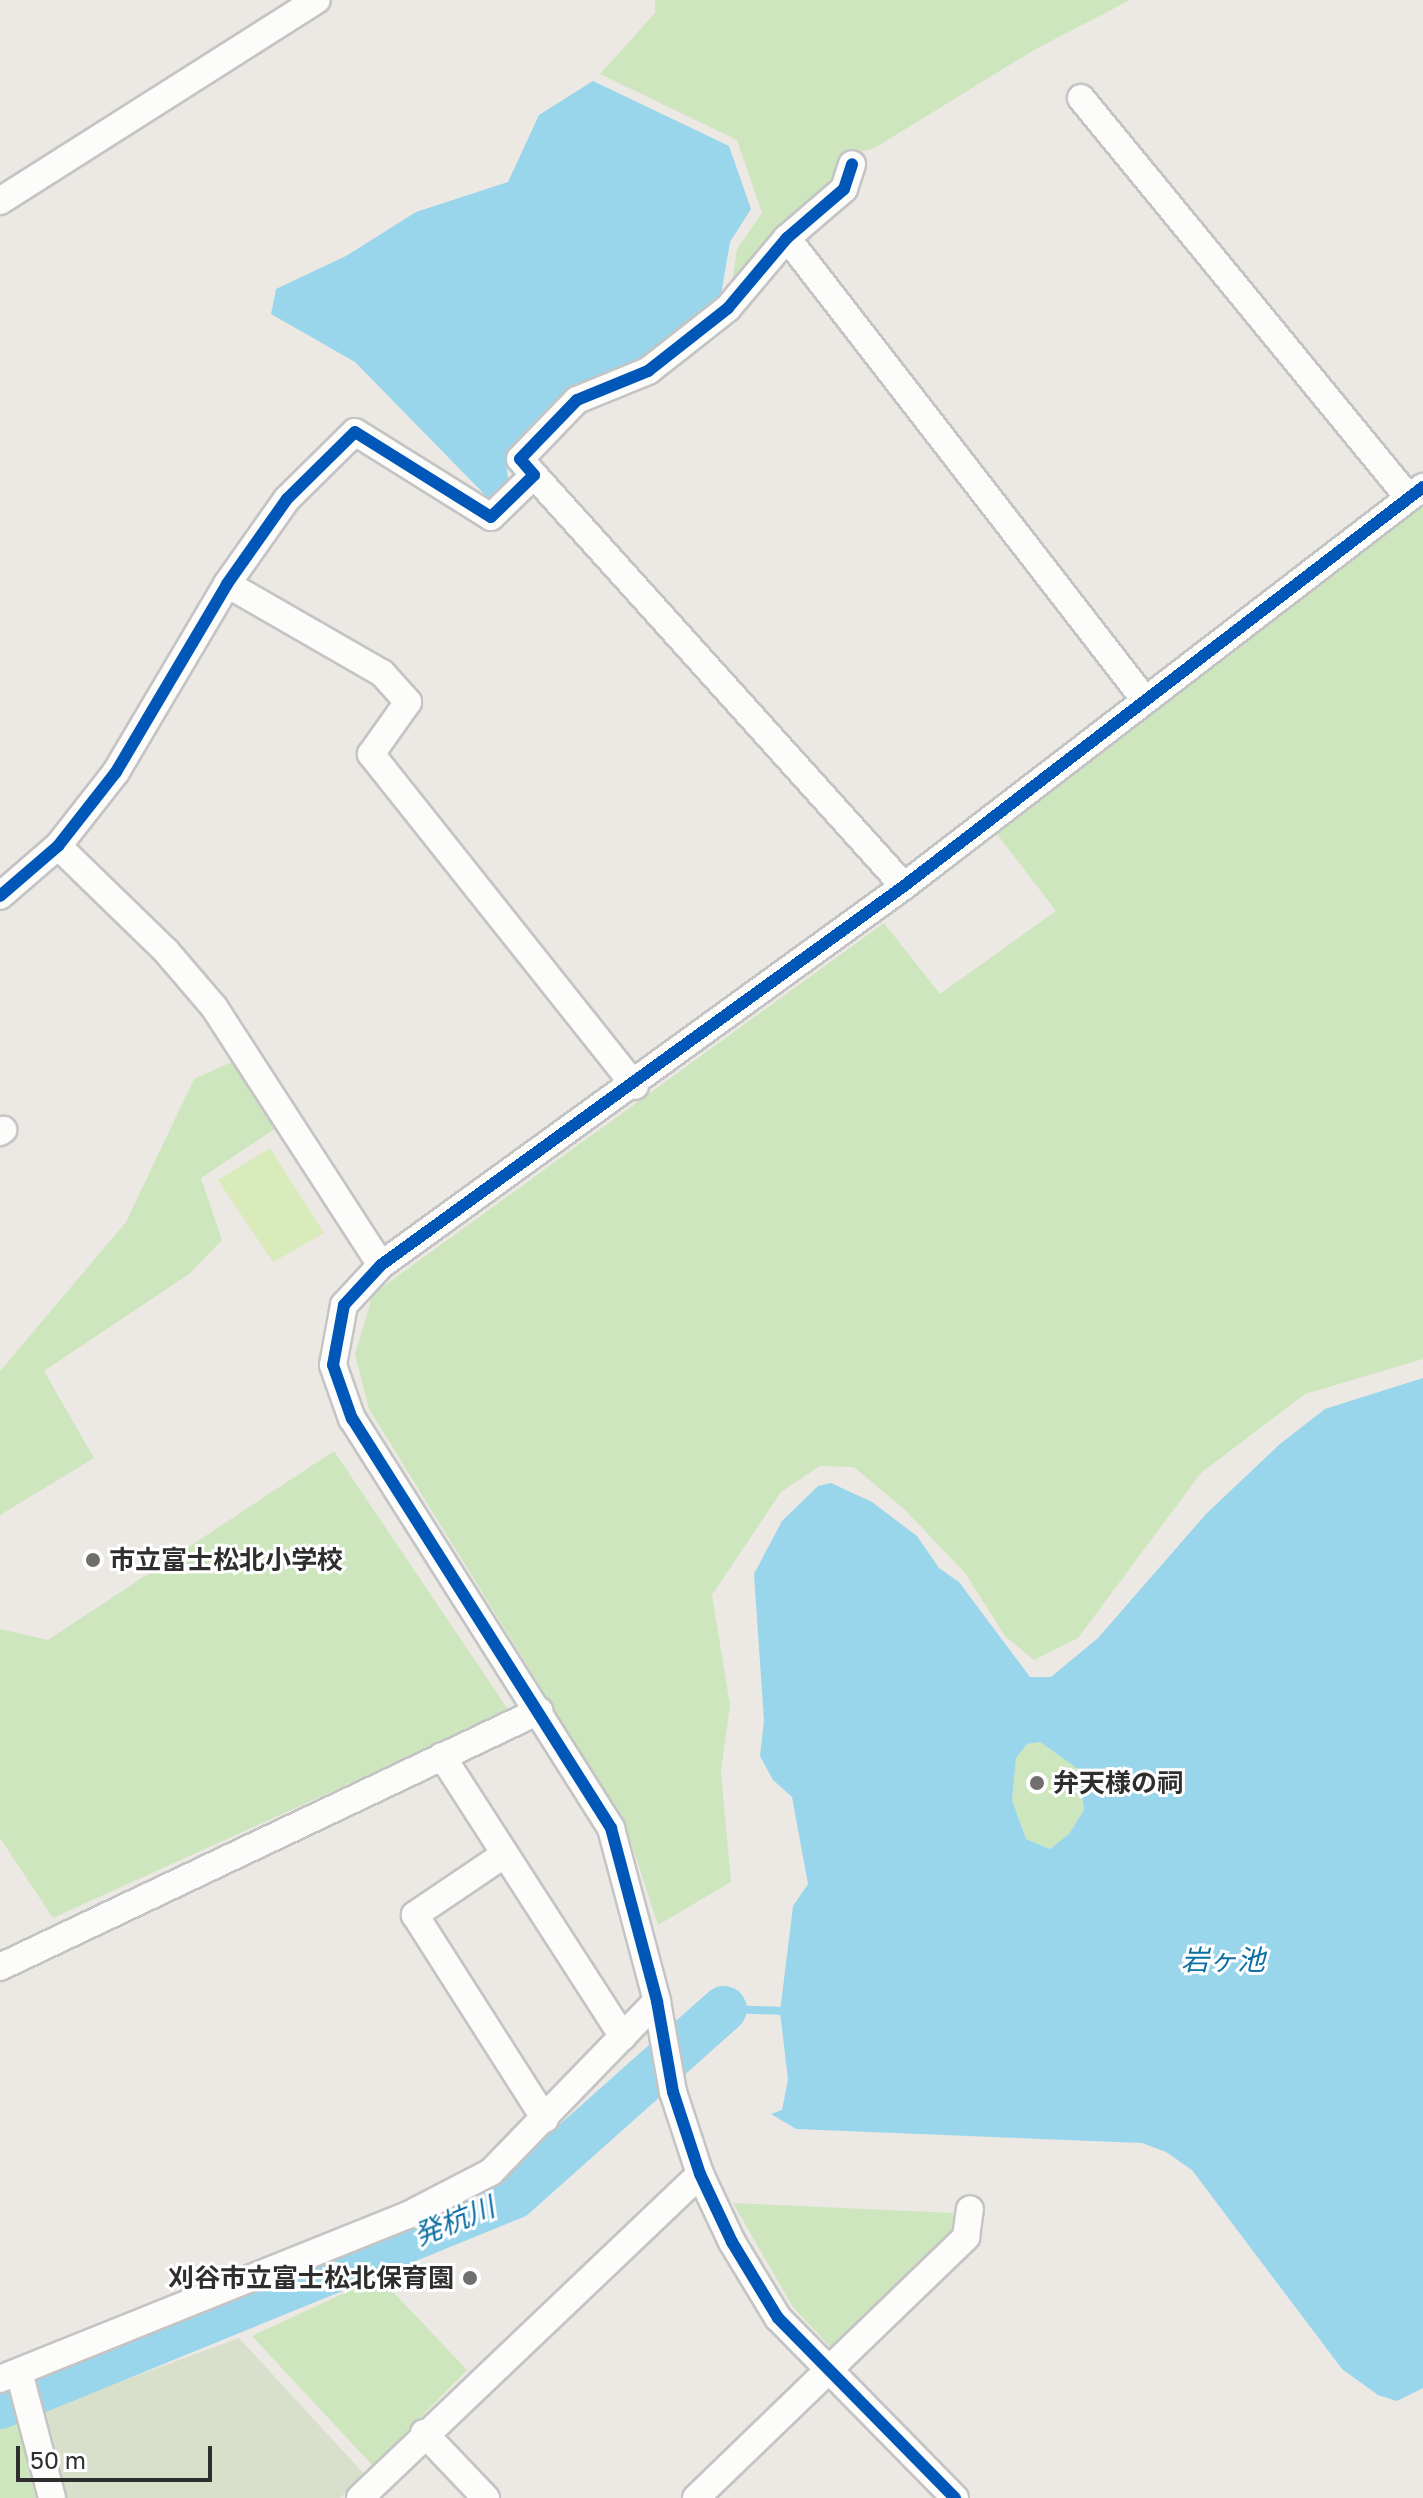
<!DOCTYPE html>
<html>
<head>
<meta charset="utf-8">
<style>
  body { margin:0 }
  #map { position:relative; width:1423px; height:2498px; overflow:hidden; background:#ece8e4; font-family:"Golos Text","Noto Sans JP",sans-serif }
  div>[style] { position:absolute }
  .green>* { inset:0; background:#cee6be }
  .cemetery>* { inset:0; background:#d8e0cc }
  .pitch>* { inset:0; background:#d9eabb }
  .water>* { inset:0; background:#99d6ec }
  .stream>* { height:8px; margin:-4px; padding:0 4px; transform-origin:4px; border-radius:4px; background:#99d6ec }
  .river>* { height:46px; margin:-23px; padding:0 23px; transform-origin:23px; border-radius:23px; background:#99d6ec }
  .roads { filter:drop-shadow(2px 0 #c5c4c5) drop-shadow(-2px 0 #c5c4c5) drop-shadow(0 2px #c5c4c5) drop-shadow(0 -2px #c5c4c5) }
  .street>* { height:26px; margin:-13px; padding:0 13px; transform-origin:13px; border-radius:13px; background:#fcfcfb }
  .cycleway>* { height:12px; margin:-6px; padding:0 6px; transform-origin:6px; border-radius:6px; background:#0057b8 }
  .dots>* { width:22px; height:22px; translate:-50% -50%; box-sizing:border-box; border:4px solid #fff; border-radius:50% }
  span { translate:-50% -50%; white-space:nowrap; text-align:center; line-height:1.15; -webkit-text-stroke:6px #fff; paint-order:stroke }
  .poi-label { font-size:26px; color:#2e2e2e; font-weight:700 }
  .left { translate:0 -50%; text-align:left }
  .right { translate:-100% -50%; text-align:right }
  .water-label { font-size:28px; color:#0d6fa3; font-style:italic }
  .scale { position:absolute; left:16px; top:2446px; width:196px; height:36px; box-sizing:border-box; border:4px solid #2e2e2e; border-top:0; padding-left:10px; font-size:24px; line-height:28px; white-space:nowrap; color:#2e2e2e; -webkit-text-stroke:6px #fff; paint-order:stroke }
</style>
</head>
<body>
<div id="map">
  <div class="green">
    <i style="clip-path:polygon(655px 0,1130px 0,1034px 50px,873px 149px,845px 154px,834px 182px,731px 290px,737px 249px,762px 213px,737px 140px,600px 74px,655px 13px)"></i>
    <i style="clip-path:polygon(1423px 505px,1423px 1359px,1305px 1394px,1201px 1473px,1078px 1638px,1034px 1660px,1005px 1636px,965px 1573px,905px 1510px,854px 1467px,820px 1466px,781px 1492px,712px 1595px,730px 1705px,721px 1772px,731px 1882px,658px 1925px,625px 1824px,369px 1409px,355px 1354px,373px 1294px,884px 923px,940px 994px,1056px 911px,997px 834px)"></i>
    <i style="clip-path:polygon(236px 1060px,279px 1126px,201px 1178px,222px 1240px,189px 1274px,44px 1371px,94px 1458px,0 1515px,0 1371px,126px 1222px,194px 1079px)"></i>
    <i style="clip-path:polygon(334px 1451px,509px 1711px,53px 1918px,0 1838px,0 1629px,48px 1640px)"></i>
    <i style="clip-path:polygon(1040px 1742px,1078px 1769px,1084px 1810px,1069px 1834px,1050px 1849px,1026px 1839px,1012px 1800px,1016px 1758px,1027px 1744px)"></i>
    <i style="clip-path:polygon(733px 2203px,953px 2213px,954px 2231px,832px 2349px,793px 2307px)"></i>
    <i style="clip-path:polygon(379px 2277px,467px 2370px,373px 2466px,252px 2336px)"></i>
    <i style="clip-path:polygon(22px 2417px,42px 2498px,0 2498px,0 2426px)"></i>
  </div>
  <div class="cemetery">
    <i style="clip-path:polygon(239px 2338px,364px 2474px,340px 2498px,66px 2498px,43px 2410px)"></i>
  </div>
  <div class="pitch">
    <i style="clip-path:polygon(270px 1148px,324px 1233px,273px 1262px,218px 1180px)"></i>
  </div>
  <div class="water">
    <i style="clip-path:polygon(593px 81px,729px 146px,751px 209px,730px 242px,721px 295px,643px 359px,577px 386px,505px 458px,509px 483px,489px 499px,355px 362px,271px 314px,276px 289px,346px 256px,416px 212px,508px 182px,539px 115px)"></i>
    <i style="clip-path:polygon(evenodd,1423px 1378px,1423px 2388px,1397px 2401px,1378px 2395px,1342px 2369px,1192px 2170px,1166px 2152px,1142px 2143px,796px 2129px,771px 2114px,782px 2110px,788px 2080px,780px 2012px,793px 1906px,808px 1884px,792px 1797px,773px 1780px,760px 1756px,764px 1721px,754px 1574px,782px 1521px,818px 1486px,831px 1483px,872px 1502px,917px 1536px,939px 1568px,959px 1582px,1030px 1677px,1051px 1677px,1098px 1638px,1206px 1514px,1280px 1444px,1325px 1409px,1423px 1378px,1040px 1742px,1078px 1769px,1084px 1810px,1069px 1834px,1050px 1849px,1026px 1839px,1012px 1800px,1016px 1758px,1027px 1744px,1040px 1742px)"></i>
  </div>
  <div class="stream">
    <i style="left:724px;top:2009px;width:64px;rotate:1.8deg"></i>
  </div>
  <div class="river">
    <i style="left:0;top:2406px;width:555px;rotate:-22.22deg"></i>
    <i style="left:514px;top:2196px;width:281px;rotate:-41.7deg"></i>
  </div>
  <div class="roads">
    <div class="street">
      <i style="left:1081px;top:98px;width:517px;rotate:50.65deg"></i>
      <i style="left:0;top:201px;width:375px;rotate:-32.4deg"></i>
      <i style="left:787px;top:238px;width:584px;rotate:52.23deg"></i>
      <i style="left:534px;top:475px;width:553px;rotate:48.01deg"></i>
      <i style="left:227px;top:584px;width:179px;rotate:29.9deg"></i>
      <i style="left:382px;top:673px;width:39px;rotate:48deg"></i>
      <i style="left:408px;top:702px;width:64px;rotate:125.4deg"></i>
      <i style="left:371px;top:754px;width:424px;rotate:51.5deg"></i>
      <i style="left:58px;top:846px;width:151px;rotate:44.2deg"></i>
      <i style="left:166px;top:951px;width:74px;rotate:49.4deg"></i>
      <i style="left:214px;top:1007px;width:307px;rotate:57.1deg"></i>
      <i style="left:0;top:896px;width:77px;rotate:-40.8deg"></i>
      <i style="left:58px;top:846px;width:94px;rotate:-51.9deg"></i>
      <i style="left:116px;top:772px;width:218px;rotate:-59.4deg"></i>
      <i style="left:227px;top:584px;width:104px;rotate:-54.8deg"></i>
      <i style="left:287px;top:499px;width:95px;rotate:-44.6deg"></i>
      <i style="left:355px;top:432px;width:160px;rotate:32deg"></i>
      <i style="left:491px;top:517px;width:60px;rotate:-44.3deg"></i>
      <i style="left:534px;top:475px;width:21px;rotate:-131deg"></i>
      <i style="left:520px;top:459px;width:82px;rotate:-46deg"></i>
      <i style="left:577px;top:400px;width:77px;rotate:-22.2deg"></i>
      <i style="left:648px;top:371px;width:102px;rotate:-38.2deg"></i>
      <i style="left:728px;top:308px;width:92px;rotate:-49.9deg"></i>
      <i style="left:787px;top:238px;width:75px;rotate:-40.7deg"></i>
      <i style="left:844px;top:189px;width:26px;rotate:-72deg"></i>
      <i style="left:0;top:1132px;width:4px;rotate:-34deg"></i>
      <i style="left:442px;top:1756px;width:334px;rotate:57.2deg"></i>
      <i style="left:505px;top:1854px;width:109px;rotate:145.9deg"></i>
      <i style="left:415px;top:1915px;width:242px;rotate:57.5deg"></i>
      <i style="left:0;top:1967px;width:597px;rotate:-25.41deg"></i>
      <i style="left:19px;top:2372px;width:130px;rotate:75.3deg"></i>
      <i style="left:0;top:2379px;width:440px;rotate:-21.9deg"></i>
      <i style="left:408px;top:2215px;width:93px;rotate:-27.4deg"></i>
      <i style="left:491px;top:2172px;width:238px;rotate:-45.9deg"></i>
      <i style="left:424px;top:2433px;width:90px;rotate:46.4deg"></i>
      <i style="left:360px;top:2498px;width:470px;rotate:-43.6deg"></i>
      <i style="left:696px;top:2498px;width:376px;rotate:-44deg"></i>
      <i style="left:966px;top:2237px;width:28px;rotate:-82deg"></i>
      <i style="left:955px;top:2498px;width:252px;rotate:-134.5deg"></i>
      <i style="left:778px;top:2318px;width:89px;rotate:-121.2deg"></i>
      <i style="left:732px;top:2242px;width:75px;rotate:-115.2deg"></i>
      <i style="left:700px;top:2174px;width:86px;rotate:-108.2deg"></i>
      <i style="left:673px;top:2092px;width:92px;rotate:-100deg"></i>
      <i style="left:657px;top:2001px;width:179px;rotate:-104.9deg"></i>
      <i style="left:611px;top:1828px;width:484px;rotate:-122.3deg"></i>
      <i style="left:352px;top:1419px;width:57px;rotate:-109.4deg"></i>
      <i style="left:333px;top:1365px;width:61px;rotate:-79.6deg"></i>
      <i style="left:344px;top:1305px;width:54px;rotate:-47.2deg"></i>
      <i style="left:381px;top:1265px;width:646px;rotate:-35.93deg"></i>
      <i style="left:904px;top:886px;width:655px;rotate:-37.55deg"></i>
    </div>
  </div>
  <div class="cycleway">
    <i style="left:0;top:896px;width:77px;rotate:-40.8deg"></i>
    <i style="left:58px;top:846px;width:94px;rotate:-51.9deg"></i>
    <i style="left:116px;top:772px;width:218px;rotate:-59.4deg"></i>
    <i style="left:227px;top:584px;width:104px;rotate:-54.8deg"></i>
    <i style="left:287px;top:499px;width:95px;rotate:-44.6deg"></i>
    <i style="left:355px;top:432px;width:160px;rotate:32deg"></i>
    <i style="left:491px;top:517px;width:60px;rotate:-44.3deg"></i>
    <i style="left:534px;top:475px;width:21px;rotate:-131deg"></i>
    <i style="left:520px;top:459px;width:82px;rotate:-46deg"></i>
    <i style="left:577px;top:400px;width:77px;rotate:-22.2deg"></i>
    <i style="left:648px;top:371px;width:102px;rotate:-38.2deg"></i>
    <i style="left:728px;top:308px;width:92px;rotate:-49.9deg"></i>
    <i style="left:787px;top:238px;width:75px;rotate:-40.7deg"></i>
    <i style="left:844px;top:189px;width:26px;rotate:-72deg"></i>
    <i style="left:955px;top:2498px;width:252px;rotate:-134.5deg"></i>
    <i style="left:778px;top:2318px;width:89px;rotate:-121.2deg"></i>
    <i style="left:732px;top:2242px;width:75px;rotate:-115.2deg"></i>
    <i style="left:700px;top:2174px;width:86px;rotate:-108.2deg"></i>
    <i style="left:673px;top:2092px;width:92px;rotate:-100deg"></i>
    <i style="left:657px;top:2001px;width:179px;rotate:-104.9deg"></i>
    <i style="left:611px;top:1828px;width:484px;rotate:-122.3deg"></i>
    <i style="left:352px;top:1419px;width:57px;rotate:-109.4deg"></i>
    <i style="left:333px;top:1365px;width:61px;rotate:-79.6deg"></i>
    <i style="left:344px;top:1305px;width:54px;rotate:-47.2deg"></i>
    <i style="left:381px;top:1265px;width:646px;rotate:-35.93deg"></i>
    <i style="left:904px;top:886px;width:655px;rotate:-37.55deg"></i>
  </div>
  <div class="dots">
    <i style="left:93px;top:1560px;background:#706f6e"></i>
    <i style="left:1037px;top:1783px;background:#706f6e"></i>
    <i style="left:470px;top:2278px;background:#706f6e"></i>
  </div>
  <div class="poi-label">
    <span class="left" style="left:109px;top:1560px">市立富士松北小学校</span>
    <span class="left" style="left:1053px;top:1783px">弁天様の祠</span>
    <span class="right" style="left:454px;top:2278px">刈谷市立富士松北保育園</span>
  </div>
  <div class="water-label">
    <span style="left:1223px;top:1960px">岩ヶ池</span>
    <span style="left:454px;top:2221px;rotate:-22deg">発杭川</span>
  </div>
  <div class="scale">50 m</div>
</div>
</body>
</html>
